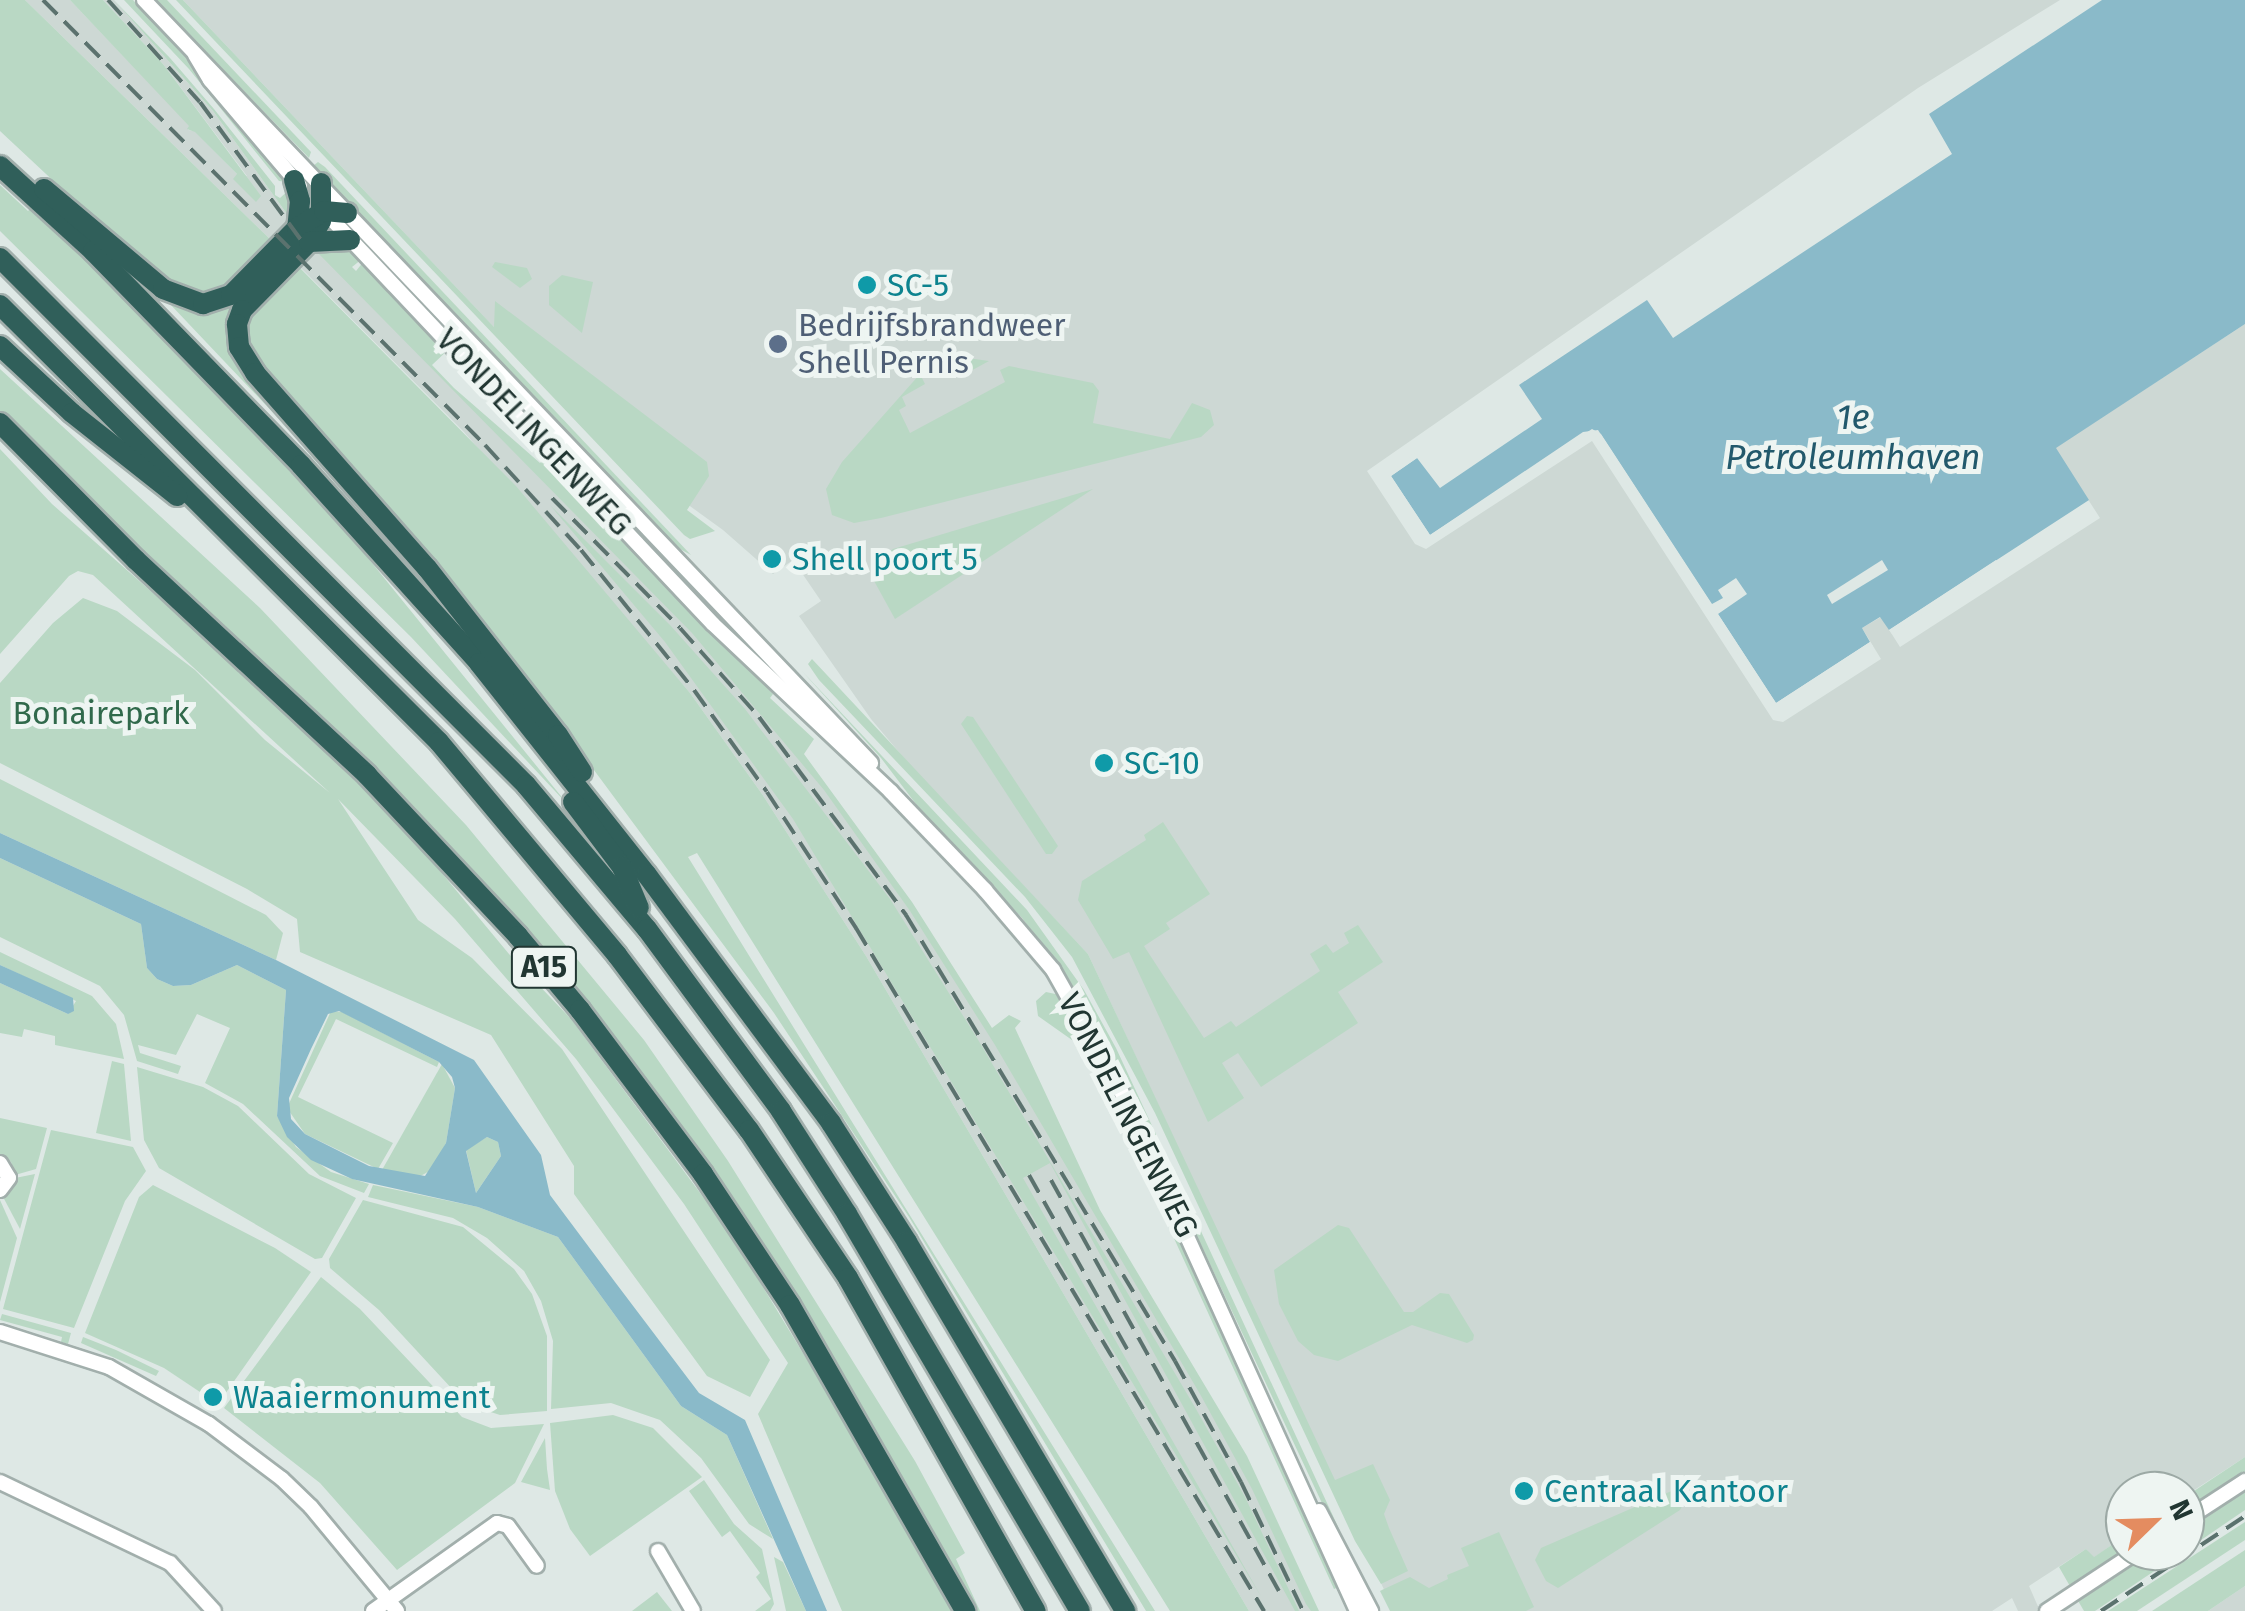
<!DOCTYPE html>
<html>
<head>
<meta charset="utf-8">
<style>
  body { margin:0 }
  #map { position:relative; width:2245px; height:1611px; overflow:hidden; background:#dee8e5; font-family:"Fira Sans",sans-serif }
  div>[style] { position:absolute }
  .built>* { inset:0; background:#cdd8d4 }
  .green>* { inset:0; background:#b9d8c4 }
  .water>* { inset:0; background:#8abac9 }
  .pier>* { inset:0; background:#dee8e5 }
  .roads { filter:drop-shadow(2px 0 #a2afac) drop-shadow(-2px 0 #a2afac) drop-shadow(0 2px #a2afac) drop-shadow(0 -2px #a2afac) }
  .minor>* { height:14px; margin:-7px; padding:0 7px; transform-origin:7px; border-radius:7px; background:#fff }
  .highway>* { height:20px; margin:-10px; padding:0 10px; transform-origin:10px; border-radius:10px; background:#305f5a }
  .rail>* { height:4px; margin-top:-2px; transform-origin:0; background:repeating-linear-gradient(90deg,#5b726e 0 20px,transparent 0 30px) }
  .dots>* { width:28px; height:28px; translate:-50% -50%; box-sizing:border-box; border:5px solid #eef5f2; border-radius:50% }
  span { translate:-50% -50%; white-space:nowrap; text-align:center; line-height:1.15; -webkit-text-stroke:10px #eef5f2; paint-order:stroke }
  .shield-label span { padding:2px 8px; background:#eef5f2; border:2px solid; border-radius:8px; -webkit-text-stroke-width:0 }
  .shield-label { font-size:30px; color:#213632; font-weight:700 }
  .culture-label { font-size:32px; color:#0d838f }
  .left { translate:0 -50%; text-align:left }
  .service-label { font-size:32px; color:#4e5e75 }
  .street-label { font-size:32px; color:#213632 }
  .park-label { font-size:32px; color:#30694b }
  .water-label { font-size:35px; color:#22596c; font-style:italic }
  .north { position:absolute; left:2105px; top:1471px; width:100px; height:100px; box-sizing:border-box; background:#eef5f2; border:2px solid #9ca9a5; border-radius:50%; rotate:67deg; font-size:28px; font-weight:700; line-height:40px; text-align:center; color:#213632 }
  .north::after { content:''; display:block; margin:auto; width:35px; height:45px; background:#e48c60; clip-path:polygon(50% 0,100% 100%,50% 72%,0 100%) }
</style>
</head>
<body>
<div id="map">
  <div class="built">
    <i style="clip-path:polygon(25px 0,70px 0,190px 126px,188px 130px,195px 131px,237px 174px,247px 176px,163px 64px,103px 0,114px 0,213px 111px,292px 221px,275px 244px)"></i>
    <i style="clip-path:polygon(183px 0,2060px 0,1918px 88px,1367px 471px,1415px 544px,1426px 549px,1592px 441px,1773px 720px,1783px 722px,1881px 659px,1862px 628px,1881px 617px,1900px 647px,2100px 518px,2055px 448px,2245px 324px,2245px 1457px,2185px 1496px,2185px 1491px,2125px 1491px,2125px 1536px,2093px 1558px,2086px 1549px,2029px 1586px,2040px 1611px,2018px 1611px,2012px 1598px,1992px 1611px,1394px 1611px,1088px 954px,915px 771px,871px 719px,799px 616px,821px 601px,793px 560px,773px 574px,723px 530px,607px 446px)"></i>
    <i style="clip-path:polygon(321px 250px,460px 396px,594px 520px,799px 751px,975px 1004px,1239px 1449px,1316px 1611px,1249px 1611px,866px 956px,762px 794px,690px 693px,464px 432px,299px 266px)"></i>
    <i style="clip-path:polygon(2245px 1586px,2245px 1611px,2208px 1611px)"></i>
  </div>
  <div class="green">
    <i style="clip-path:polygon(0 0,25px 0,275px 244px,213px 297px,179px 291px,58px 193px,61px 188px,0 131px)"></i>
    <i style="clip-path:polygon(70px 0,103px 0,163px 64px,261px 196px,256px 202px,233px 179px,237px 174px,195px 132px,187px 129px,189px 126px)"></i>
    <i style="clip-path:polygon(114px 0,170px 58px,214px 109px,275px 186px,275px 195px,280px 198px,291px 188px,292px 221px,213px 111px)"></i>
    <i style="clip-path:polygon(124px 0,133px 0,193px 63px,287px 182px,279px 181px,189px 69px)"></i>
    <i style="clip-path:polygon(155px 0,167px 0,311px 152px,309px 158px)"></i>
    <i style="clip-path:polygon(176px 0,183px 0,494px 327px,495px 301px,707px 462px,709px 476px,687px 510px,715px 531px,690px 539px,684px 535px)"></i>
    <i style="clip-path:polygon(318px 162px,325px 167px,691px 555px,669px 543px,313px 166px)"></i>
    <i style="clip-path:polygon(0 185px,28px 211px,31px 208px,162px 334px,329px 510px,569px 806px,411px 637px,0 231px)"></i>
    <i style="clip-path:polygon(343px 249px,362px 259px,352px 267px,356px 271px,364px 261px,450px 348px,432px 365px,454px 388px,540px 463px,549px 455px,773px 694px,770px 698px,814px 739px,804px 754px,912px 902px,992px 1028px,1009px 1015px,1021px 1021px,1015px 1028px,1100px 1210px,1247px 1456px,1319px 1611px,1311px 1611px,1306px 1604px,1252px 1489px,1200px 1394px,995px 1045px,910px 911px,824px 790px,692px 633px,317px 252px)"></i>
    <i style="clip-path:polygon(495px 262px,527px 268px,532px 279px,520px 288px,492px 267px)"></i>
    <i style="clip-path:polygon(298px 266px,516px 486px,690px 693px,762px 794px,866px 956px,1249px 1611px,1170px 1611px,697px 853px,688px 857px,1155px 1611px,1146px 1611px,909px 1217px,774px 1013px,528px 681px,397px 518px,258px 359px,246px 341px,248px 322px)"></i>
    <i style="clip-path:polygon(562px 275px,593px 282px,582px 333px,549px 305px,549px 286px)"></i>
    <i style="clip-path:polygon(251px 285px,231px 313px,228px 340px,232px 351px,492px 662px,298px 439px,169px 303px,194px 311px,209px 310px)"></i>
    <i style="clip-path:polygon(960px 357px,989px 361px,967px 373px,961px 364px,935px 377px,930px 368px)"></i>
    <i style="clip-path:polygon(1009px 366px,1093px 383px,1099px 391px,1093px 423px,1170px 439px,1192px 403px,1210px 410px,1214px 425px,1201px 437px,881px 518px,854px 523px,832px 515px,826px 489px,842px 462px,920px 374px,925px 384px,902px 397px,906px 406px,899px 410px,910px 433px,1005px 382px,1000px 370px)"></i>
    <i style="clip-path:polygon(0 369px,260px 608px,466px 825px,644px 1040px,728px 1161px,915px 1461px,965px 1553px,956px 1559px,980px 1611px,973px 1611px,836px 1369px,569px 990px,0 413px)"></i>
    <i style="clip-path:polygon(0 449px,52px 504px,247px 676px,406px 830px,509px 954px,571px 1019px,732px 1236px,864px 1454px,952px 1611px,842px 1611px,758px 1414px,788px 1363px,684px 1204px,576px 1059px,455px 919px,338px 799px,418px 920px,472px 958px,562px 1049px,770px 1360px,750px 1397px,707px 1376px,574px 1194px,574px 1166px,491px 1035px,300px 952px,297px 919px,247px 889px,0 763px,0 683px,53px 623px,83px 598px,117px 611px,195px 670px,265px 740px,330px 793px,93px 575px,78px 571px,69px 576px,0 654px)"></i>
    <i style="clip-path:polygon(1093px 489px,895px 619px,873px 579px,873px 564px,893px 549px)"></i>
    <i style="clip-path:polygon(550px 505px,670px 625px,745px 709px,890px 899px,977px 1038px,1196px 1409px,1245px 1497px,1299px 1611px,1295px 1611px,1050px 1163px,1023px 1178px,1262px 1598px,793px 819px,665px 642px)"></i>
    <i style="clip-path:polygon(812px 659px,1088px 954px,1335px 1480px,1373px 1464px,1390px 1500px,1384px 1514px,1389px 1528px,1408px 1571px,1381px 1584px,1355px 1541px,1155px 1113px,1072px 957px,1025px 897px,819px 680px,808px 664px)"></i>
    <i style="clip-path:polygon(801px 670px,1027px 910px,1084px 990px,1116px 1048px,1340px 1531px,1336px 1533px,1111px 1053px,1079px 996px,1022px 918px,922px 812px,881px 758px)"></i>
    <i style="clip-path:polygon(967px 716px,973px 717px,1058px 846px,1052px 854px,1046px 854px,961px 724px)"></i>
    <i style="clip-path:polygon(0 779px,266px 915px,283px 933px,276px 960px,0 833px)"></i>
    <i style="clip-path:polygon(1163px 822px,1210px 894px,1166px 923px,1170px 929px,1144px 946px,1204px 1038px,1231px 1021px,1236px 1027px,1320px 971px,1310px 954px,1326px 944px,1333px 953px,1349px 943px,1344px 933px,1358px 925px,1383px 962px,1338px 992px,1358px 1023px,1261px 1087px,1238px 1053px,1222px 1063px,1244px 1098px,1208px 1122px,1129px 952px,1113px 959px,1078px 900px,1082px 881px,1146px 840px,1144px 835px)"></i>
    <i style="clip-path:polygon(0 858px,141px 924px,147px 968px,157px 979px,173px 986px,191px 985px,237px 965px,286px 990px,277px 1116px,296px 1147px,331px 1172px,369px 1184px,364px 1193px,320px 1176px,243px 1104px,205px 1083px,230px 1028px,197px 1014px,176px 1055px,138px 1045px,140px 1053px,181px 1066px,178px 1074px,137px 1061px,124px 1015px,100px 986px,0 937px)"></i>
    <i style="clip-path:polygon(0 952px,92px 996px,116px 1024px,124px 1059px,55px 1045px,55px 1036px,24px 1029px,22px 1037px,0 1033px,0 983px,68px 1014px,76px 1001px,0 965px)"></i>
    <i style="clip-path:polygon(1046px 992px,1060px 995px,1086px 1042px,1341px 1586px,1334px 1589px,1089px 1052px,1038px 1016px,1036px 1001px)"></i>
    <i style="clip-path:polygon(331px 1011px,342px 1012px,439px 1062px,437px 1067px,336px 1019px,298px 1097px,393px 1143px,378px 1169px,305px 1134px,287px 1108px)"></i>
    <i style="clip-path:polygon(112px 1061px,124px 1064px,131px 1141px,96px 1133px)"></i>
    <i style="clip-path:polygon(442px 1064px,455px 1088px,446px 1143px,433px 1169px,417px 1178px,382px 1170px)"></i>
    <i style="clip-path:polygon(137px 1067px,203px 1087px,238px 1106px,309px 1174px,356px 1198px,322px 1258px,315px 1259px,159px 1168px,144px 1140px)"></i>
    <i style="clip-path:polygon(0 1118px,47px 1128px,36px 1169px,15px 1175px,11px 1162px,0 1154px)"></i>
    <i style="clip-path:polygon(51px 1130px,133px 1147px,146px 1171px,125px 1201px,74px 1328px,3px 1309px)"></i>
    <i style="clip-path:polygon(487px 1137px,498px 1142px,501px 1156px,476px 1193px,466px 1150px)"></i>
    <i style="clip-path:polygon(35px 1174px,20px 1229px,2px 1195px,15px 1178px)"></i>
    <i style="clip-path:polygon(153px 1185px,275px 1248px,311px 1272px,218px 1404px,164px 1368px,85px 1333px,139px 1197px)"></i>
    <i style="clip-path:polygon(373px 1185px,478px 1207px,558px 1237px,681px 1406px,727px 1435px,773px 1539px,749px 1524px,701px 1458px,660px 1420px,611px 1403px,551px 1409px,553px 1341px,541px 1301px,524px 1271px,487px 1238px,453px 1218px,368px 1197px)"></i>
    <i style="clip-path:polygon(0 1200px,17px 1238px,0 1302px)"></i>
    <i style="clip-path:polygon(363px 1200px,463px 1227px,514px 1269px,532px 1294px,547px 1336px,547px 1411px,500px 1415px,466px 1404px,379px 1310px,330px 1268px,329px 1259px)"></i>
    <i style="clip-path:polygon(1338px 1225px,1349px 1228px,1404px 1312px,1413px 1312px,1440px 1293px,1449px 1294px,1474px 1335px,1473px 1340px,1467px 1343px,1412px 1325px,1338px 1361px,1314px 1355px,1298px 1341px,1279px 1304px,1274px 1270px)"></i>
    <i style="clip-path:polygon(321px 1277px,360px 1309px,462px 1417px,491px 1428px,544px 1424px,515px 1483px,397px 1570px,320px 1483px,224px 1408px)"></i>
    <i style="clip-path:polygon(2px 1314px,71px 1333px,68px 1344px,61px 1342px,62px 1337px,0 1320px)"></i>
    <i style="clip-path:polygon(83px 1337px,116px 1350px,159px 1371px,156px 1376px,81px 1343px)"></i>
    <i style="clip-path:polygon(613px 1415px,653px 1428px,702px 1477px,590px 1556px,570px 1529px,555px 1491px,550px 1423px)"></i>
    <i style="clip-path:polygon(545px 1438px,547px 1469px,550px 1490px,521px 1482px)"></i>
    <i style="clip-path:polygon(2245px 1457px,2245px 1472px,2185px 1512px,2185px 1497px)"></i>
    <i style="clip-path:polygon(704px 1480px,734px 1524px,762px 1549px,774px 1604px,770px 1611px,755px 1611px,771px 1599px,756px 1577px,760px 1573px,730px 1531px,722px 1537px,689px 1491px)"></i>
    <i style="clip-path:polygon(1676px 1489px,1687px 1497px,1680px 1510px,1558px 1588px,1546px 1581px,1535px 1560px,1541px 1548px)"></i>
    <i style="clip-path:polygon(2245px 1489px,2245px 1510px,2185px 1551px,2185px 1529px)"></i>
    <i style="clip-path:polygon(2245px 1522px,2245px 1540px,2137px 1611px,2108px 1611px)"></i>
    <i style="clip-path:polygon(1499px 1532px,1534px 1607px,1526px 1611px,1390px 1611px,1380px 1591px,1384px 1589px,1410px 1577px,1429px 1588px,1448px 1579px,1447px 1575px,1469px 1566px,1461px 1548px)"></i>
    <i style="clip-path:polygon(2125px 1536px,2126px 1551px,2071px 1588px,2059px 1567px,2086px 1549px,2094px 1557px)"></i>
    <i style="clip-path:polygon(2245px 1550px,2245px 1586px,2208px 1611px,2152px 1611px)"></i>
    <i style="clip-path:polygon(2151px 1551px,2184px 1551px,2095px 1611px,2084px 1611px,2077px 1599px)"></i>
    <i style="clip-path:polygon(774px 1557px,783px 1562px,806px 1611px,786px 1611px)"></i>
    <i style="clip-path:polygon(657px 1592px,672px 1611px,632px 1611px)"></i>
  </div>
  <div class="water">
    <i style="clip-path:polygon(2102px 0,2245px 0,2245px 324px,2056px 448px,2089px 500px,1889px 630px,1880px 617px,1862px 628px,1870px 642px,1776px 703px,1598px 430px,1583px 432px,1430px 535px,1391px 476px,1417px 458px,1440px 488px,1542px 419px,1519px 385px,1647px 300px,1673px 338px,1952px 154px,1929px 114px)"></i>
    <i style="clip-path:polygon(evenodd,0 833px,276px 960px,474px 1060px,541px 1155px,550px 1195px,615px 1282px,699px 1393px,745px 1420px,827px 1611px,806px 1611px,727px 1435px,681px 1406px,558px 1237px,478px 1207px,352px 1179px,311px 1160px,287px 1137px,277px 1116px,286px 990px,237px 965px,191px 985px,173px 986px,157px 979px,147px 968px,141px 924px,0 858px,0 833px,339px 1011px,439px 1062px,452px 1077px,455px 1088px,446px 1143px,425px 1176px,369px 1166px,305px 1134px,291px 1119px,289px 1098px,311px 1049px,328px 1014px,339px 1011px,0 833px,487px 1137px,498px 1142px,501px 1156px,476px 1193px,466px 1151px,487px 1137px)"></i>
    <i style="clip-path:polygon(0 965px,73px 998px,74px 1011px,68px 1014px,0 983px)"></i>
  </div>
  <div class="pier">
    <i style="clip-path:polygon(1592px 429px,1601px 434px,1712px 604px,1723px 598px,1718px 590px,1736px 578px,1747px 594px,1718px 614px,1776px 703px,1870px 642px,1873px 646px,1773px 707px,1595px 435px,1586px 436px,1431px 540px,1386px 477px,1414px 453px,1417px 458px,1391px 476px,1430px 535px)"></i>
    <i style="clip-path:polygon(1882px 560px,1888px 570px,1832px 604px,1827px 595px)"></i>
    <i style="clip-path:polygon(1996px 560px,2000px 564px,1892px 634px,1889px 630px)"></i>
  </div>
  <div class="roads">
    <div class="minor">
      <i style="left:144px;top:0;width:1054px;rotate:46.38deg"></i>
      <i style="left:195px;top:55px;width:29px;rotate:59deg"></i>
      <i style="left:210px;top:80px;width:139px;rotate:49.7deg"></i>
      <i style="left:322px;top:209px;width:570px;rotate:46.71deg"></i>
      <i style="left:713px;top:624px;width:245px;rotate:43.3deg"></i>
      <i style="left:891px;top:792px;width:136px;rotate:46.2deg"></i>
      <i style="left:985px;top:890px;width:105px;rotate:49.6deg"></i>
      <i style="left:1053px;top:970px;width:139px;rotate:60.7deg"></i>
      <i style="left:1121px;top:1091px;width:571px;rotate:65.59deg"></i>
      <i style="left:0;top:1163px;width:17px;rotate:59deg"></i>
      <i style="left:9px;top:1178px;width:15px;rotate:127deg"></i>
      <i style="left:0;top:1332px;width:114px;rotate:17.8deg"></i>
      <i style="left:109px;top:1367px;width:115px;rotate:29.7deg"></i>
      <i style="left:209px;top:1424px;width:91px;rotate:37deg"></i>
      <i style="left:282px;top:1479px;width:40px;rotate:44deg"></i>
      <i style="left:311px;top:1507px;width:135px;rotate:50.4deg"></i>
      <i style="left:0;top:1482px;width:188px;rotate:25.5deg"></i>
      <i style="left:170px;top:1563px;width:65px;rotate:47.5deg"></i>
      <i style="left:1319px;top:1511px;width:113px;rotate:62.5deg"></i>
      <i style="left:2185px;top:1520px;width:72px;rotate:-33deg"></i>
      <i style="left:658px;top:1551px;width:69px;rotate:59.7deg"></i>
      <i style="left:373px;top:1611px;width:152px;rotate:-35.4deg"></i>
      <i style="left:497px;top:1523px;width:11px;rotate:15deg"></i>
      <i style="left:508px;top:1526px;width:49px;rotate:54.1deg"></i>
      <i style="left:2047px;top:1611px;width:109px;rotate:-33.4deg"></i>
    </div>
    <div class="highway">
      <i style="left:0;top:166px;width:126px;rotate:42.4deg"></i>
      <i style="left:93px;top:251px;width:298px;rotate:45.8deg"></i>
      <i style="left:301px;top:465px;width:266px;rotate:48deg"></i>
      <i style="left:479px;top:663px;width:270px;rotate:51.6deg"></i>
      <i style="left:647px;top:875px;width:309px;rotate:53.4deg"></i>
      <i style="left:831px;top:1123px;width:141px;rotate:57.4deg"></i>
      <i style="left:907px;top:1242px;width:429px;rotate:59.4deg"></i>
      <i style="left:294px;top:180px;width:22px;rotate:74deg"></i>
      <i style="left:300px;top:201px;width:27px;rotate:96deg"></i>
      <i style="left:321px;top:183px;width:38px;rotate:90deg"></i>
      <i style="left:321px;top:221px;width:24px;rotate:120deg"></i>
      <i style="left:309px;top:242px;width:95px;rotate:134.6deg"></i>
      <i style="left:242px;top:310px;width:15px;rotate:110deg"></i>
      <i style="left:237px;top:324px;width:23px;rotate:85deg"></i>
      <i style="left:239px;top:347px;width:31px;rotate:58deg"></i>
      <i style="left:255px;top:373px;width:260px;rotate:48.6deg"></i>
      <i style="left:427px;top:568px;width:212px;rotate:51.9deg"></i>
      <i style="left:558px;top:735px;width:44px;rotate:57deg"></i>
      <i style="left:44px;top:189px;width:155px;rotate:40deg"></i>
      <i style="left:163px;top:289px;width:43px;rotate:20.6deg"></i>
      <i style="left:203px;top:304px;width:29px;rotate:-18deg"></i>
      <i style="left:231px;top:295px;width:94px;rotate:-45.4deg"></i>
      <i style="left:297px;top:228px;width:32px;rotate:-32deg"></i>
      <i style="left:324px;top:211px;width:23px;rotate:5deg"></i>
      <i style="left:309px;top:242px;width:41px;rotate:-2.8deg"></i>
      <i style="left:0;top:258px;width:745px;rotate:45.05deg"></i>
      <i style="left:526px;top:785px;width:188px;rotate:50deg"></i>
      <i style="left:647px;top:929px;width:226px;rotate:53.6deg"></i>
      <i style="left:781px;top:1111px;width:122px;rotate:57.3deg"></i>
      <i style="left:847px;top:1214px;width:460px;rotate:59.6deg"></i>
      <i style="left:0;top:305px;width:619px;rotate:44.87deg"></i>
      <i style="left:439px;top:742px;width:278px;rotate:50.1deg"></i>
      <i style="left:617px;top:955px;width:219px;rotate:53deg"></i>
      <i style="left:749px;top:1130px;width:178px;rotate:56.2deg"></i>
      <i style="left:848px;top:1278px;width:382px;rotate:60.6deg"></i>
      <i style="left:0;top:346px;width:98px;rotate:42.9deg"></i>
      <i style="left:72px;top:413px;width:134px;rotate:38.3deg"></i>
      <i style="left:0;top:423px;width:193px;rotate:45.2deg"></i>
      <i style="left:136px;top:560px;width:316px;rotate:42.9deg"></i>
      <i style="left:367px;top:775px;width:221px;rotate:46.8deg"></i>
      <i style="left:518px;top:936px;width:97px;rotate:50deg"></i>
      <i style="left:580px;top:1010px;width:205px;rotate:53.1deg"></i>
      <i style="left:703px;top:1174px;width:157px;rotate:56.4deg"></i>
      <i style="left:790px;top:1305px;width:353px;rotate:60.2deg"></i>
      <i style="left:573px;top:802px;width:81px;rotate:53deg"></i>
      <i style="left:622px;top:867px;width:44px;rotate:67.5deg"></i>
    </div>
  </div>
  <div class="rail">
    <i style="left:43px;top:0;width:627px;rotate:45.19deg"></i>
    <i style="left:485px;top:445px;width:142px;rotate:47.6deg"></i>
    <i style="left:581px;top:550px;width:180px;rotate:51.1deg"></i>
    <i style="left:694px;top:690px;width:125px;rotate:54.4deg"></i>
    <i style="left:767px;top:792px;width:163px;rotate:56.8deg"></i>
    <i style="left:856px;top:928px;width:796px;rotate:59.15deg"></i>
    <i style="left:108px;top:0;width:137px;rotate:48deg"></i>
    <i style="left:200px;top:102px;width:176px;rotate:53.8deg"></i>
    <i style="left:552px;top:498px;width:182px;rotate:45.4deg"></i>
    <i style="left:680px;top:628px;width:119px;rotate:48.4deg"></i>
    <i style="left:759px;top:717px;width:247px;rotate:53.4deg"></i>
    <i style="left:906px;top:915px;width:521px;rotate:58.9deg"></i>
    <i style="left:1175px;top:1361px;width:138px;rotate:61.4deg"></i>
    <i style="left:1241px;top:1482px;width:143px;rotate:64.3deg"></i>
    <i style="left:1029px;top:1175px;width:200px;rotate:60.6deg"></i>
    <i style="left:1051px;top:1180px;width:470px;rotate:61deg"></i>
    <i style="left:2101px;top:1611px;width:173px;rotate:-33.4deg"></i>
  </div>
  <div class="dots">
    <i style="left:867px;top:285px;background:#0f9aa8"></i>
    <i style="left:778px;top:344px;background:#5c6f8a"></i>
    <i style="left:772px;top:559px;background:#0f9aa8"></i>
    <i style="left:1104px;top:763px;background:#0f9aa8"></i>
    <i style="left:213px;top:1397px;background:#0f9aa8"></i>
    <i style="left:1524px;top:1491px;background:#0f9aa8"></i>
  </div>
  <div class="shield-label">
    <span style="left:544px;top:967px">A15</span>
  </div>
  <div class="culture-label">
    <span class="left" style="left:887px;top:285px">SC-5</span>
    <span class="left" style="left:792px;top:559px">Shell poort 5</span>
    <span class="left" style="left:1124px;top:763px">SC-10</span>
    <span class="left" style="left:233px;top:1397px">Waaiermonument</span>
    <span class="left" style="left:1544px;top:1491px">Centraal Kantoor</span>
  </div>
  <div class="service-label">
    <span class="left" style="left:798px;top:344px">Bedrijfsbrandweer<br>Shell Pernis</span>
  </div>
  <div class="street-label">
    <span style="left:534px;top:432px;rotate:47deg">VONDELINGENWEG</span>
    <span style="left:1128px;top:1115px;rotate:63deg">VONDELINGENWEG</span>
  </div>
  <div class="park-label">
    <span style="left:101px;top:713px">Bonairepark</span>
  </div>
  <div class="water-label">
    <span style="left:1853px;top:437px">1e<br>Petroleumhaven</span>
  </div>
  <div class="north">N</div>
</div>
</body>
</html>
